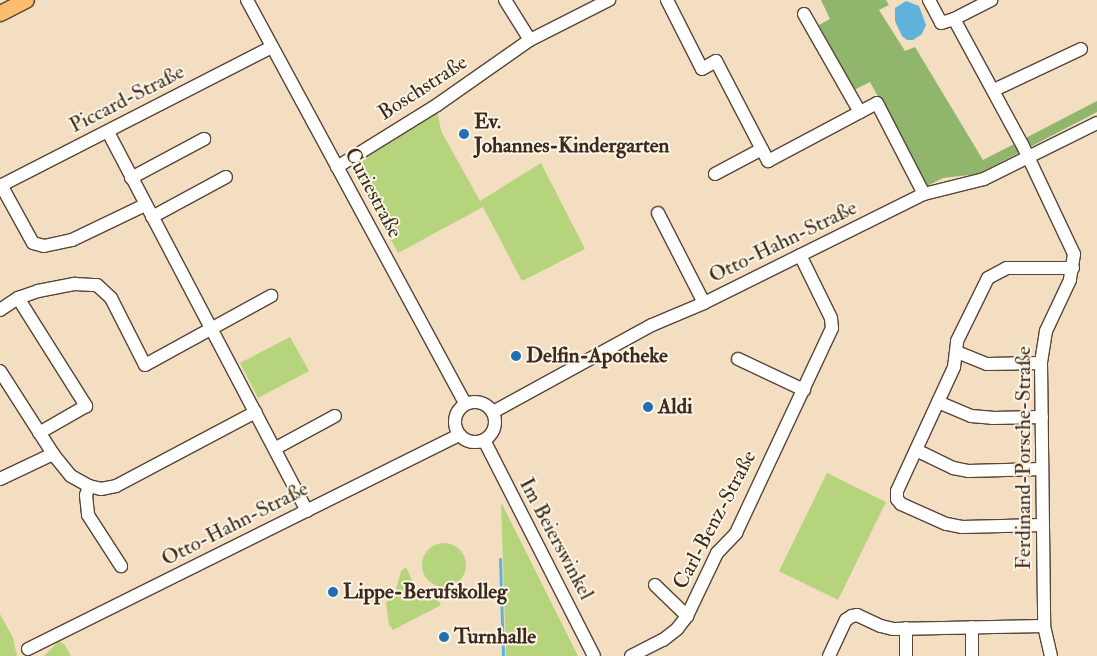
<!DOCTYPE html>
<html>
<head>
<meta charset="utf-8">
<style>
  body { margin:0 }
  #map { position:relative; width:1097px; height:656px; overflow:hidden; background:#f4dec1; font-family:"IM FELL Double Pica",serif }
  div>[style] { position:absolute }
  .green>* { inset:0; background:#b5d47c }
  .round { border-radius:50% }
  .forest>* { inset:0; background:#90b66c }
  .water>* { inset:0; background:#60b2db }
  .stream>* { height:3px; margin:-1.5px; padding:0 1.5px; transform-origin:1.5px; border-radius:1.5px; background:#60b2db }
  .roads { filter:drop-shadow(1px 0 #574536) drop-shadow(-1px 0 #574536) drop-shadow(0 1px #574536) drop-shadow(0 -1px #574536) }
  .minor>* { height:12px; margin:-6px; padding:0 6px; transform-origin:6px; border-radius:6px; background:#fff }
  .minor>.ring { margin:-6px; padding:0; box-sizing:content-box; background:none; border:12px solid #fff; border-radius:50% }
  .major>* { height:15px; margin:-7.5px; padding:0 7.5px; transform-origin:7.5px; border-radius:7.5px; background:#fdbd6f }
  .dots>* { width:14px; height:14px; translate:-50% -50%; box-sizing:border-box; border:2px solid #fcf5e5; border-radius:50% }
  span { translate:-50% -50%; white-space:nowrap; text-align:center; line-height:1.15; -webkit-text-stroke:4px #fcf5e5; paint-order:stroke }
  .street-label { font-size:21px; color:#3b2a1e }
  .poi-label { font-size:21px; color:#3b2a1e; font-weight:700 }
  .left { translate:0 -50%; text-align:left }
</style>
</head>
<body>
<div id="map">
  <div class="green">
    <i style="clip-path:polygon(437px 110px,441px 131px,480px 201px,541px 163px,585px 249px,522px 281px,483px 207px,398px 253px,352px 167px)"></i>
    <i style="clip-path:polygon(290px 337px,309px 371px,258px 398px,240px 363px)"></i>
    <i style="clip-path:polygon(827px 473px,886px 502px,838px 600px,779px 571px)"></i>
    <i style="clip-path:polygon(501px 502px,578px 656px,506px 656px)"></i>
    <i class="round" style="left:422px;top:543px;width:44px;height:44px"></i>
    <i style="clip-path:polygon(406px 567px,414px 585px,427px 597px,432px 599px,437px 598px,441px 605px,393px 630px,389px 625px,386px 603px,395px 593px,401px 571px)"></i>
    <i style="clip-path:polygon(0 614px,13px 638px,17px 656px,0 656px)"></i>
    <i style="clip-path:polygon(59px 641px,65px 645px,71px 656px,44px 656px)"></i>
  </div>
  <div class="forest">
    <i style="clip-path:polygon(821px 0,886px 0,889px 5px,879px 10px,905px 51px,915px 47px,983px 160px,1097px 101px,1097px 112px,978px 174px,943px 178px,927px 186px,870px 82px,854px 90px,819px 25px,830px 19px)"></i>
  </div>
  <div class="water">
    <i style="clip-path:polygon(906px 1px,919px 6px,926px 25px,922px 34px,913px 40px,907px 40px,902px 36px,895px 21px,895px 8px)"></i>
  </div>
  <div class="stream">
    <i style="left:500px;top:559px;width:97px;rotate:88.2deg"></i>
  </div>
  <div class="roads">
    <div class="minor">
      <i style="left:247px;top:0;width:459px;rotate:61.6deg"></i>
      <i style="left:505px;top:0;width:47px;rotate:58deg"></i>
      <i style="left:667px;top:0;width:77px;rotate:63.1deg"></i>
      <i style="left:702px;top:69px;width:16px;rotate:-30deg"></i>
      <i style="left:716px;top:61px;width:113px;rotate:62.5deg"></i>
      <i style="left:768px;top:161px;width:123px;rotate:-28deg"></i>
      <i style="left:877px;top:103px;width:102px;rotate:62.7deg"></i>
      <i style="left:929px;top:0;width:26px;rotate:62deg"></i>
      <i style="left:941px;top:23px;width:14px;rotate:-17deg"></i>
      <i style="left:954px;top:19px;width:42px;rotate:-27.2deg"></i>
      <i style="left:804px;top:14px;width:113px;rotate:60.3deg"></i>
      <i style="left:954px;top:19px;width:142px;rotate:61.5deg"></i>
      <i style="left:1022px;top:144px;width:122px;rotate:64.7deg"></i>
      <i style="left:1074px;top:254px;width:26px;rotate:99deg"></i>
      <i style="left:1070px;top:280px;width:56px;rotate:115.2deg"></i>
      <i style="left:1046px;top:331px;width:32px;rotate:99deg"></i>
      <i style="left:1041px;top:363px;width:263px;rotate:89.3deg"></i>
      <i style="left:1044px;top:626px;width:31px;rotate:77deg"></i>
      <i style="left:994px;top:90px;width:96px;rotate:-25.2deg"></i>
      <i style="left:108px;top:132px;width:428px;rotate:62.3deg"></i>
      <i style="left:337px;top:167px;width:118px;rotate:-31.8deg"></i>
      <i style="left:437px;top:105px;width:113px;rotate:-35deg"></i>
      <i style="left:530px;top:40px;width:89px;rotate:-26.9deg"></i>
      <i style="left:715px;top:174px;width:53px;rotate:-28deg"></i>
      <i style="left:131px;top:178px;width:83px;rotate:-28.1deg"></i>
      <i style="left:1px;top:185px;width:66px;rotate:61.1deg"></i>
      <i style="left:33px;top:243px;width:11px;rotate:15deg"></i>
      <i style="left:44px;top:246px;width:29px;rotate:-12deg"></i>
      <i style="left:72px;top:240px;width:81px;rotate:-25.6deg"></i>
      <i style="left:0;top:186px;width:305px;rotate:-27.1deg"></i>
      <i style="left:658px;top:213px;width:101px;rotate:62.9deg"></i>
      <i style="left:152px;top:217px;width:84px;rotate:-28.4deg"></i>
      <i style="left:18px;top:298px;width:128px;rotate:57.8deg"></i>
      <i style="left:86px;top:406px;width:54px;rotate:150.1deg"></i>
      <i style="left:0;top:310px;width:22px;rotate:-34deg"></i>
      <i style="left:18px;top:298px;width:21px;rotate:-19deg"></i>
      <i style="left:38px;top:291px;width:38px;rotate:-11deg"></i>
      <i style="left:75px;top:284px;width:22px;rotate:3deg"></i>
      <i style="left:97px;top:285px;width:19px;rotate:43deg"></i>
      <i style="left:111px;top:298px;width:75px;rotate:63.1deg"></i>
      <i style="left:145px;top:365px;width:144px;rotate:-28.7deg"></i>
      <i style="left:957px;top:352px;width:32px;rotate:22deg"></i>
      <i style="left:987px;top:364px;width:54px;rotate:-1.1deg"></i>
      <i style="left:738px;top:359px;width:73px;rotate:25.2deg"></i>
      <i style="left:0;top:371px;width:98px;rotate:57.4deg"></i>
      <i style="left:53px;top:454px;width:28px;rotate:51deg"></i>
      <i style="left:71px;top:476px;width:21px;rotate:29deg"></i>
      <i style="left:89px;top:486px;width:9px;rotate:108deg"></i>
      <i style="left:86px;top:495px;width:20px;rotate:84deg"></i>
      <i style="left:88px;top:515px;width:61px;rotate:57.1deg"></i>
      <i class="ring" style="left:455px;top:402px;width:28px;height:28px"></i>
      <i style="left:938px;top:402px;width:36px;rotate:23deg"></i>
      <i style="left:971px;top:416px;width:21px;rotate:5deg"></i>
      <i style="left:992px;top:418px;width:50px;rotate:-1.1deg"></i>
      <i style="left:493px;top:412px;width:181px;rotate:-28.7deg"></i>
      <i style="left:652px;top:325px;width:56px;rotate:-22.9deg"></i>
      <i style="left:704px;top:303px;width:246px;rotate:-26.4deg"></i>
      <i style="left:924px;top:194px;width:62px;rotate:-14deg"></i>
      <i style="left:984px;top:179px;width:126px;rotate:-26.4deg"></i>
      <i style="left:484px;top:440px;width:242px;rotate:63deg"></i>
      <i style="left:276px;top:448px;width:67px;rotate:-28.5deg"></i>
      <i style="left:916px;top:450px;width:41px;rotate:25.9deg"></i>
      <i style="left:953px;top:468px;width:15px;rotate:11deg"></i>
      <i style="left:968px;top:471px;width:74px;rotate:-1.5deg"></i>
      <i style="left:0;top:479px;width:59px;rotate:-25.3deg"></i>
      <i style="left:89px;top:486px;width:12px;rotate:14deg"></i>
      <i style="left:101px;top:489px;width:15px;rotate:-11deg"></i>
      <i style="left:116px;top:486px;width:158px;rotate:-27.9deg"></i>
      <i style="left:1042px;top:525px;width:80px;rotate:178.6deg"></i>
      <i style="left:962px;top:527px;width:16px;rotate:-169deg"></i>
      <i style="left:946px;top:524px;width:49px;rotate:-156deg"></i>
      <i style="left:901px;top:504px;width:6px;rotate:-129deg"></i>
      <i style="left:897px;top:499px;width:8px;rotate:-90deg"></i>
      <i style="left:897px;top:491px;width:136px;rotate:-65.3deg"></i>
      <i style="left:954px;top:367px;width:26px;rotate:-83deg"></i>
      <i style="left:957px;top:341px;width:70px;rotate:-63.8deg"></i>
      <i style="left:988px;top:278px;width:21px;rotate:-28deg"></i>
      <i style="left:1007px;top:268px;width:66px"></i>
      <i style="left:655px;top:585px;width:45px;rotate:44.1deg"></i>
      <i style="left:972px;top:627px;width:29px;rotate:90deg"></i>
      <i style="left:906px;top:628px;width:28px;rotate:90deg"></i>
      <i style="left:28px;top:649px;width:482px;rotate:-26.4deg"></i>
      <i style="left:631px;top:656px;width:36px;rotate:-27deg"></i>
      <i style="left:663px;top:640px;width:18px;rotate:-38deg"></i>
      <i style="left:677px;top:629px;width:16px;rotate:-52deg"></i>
      <i style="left:687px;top:616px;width:70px;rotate:-64.5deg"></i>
      <i style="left:717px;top:553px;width:28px;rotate:-46deg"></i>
      <i style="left:736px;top:533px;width:226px;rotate:-64.9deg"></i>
      <i style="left:832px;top:328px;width:10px;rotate:-96deg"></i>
      <i style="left:831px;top:318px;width:70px;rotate:-116.2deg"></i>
      <i style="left:829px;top:656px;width:40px;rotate:-65deg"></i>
      <i style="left:846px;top:620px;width:7px;rotate:-34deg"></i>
      <i style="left:852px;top:616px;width:5px;rotate:-11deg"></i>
      <i style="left:857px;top:615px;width:26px;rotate:25deg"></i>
      <i style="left:881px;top:626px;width:12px;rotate:14deg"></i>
      <i style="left:893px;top:629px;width:151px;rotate:-1.1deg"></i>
    </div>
    <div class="major">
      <i style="left:0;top:13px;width:29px;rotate:-27deg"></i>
    </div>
  </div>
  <div class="dots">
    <i style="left:464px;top:134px;background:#1f6fb2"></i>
    <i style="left:516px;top:356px;background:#1f6fb2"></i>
    <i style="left:648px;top:407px;background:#1f6fb2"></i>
    <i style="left:333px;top:592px;background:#1f6fb2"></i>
    <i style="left:444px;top:637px;background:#1f6fb2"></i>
  </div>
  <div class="street-label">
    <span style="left:423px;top:88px;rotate:-33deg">Boschstraße</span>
    <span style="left:127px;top:99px;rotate:-27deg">Piccard-Straße</span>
    <span style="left:373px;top:193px;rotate:62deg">Curiestraße</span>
    <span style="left:783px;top:242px;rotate:-26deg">Otto-Hahn-Straße</span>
    <span style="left:1024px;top:458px;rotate:-90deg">Ferdinand-Porsche-Straße</span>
    <span style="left:715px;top:520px;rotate:-62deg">Carl-Benz-Straße</span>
    <span style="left:235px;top:524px;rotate:-27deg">Otto-Hahn-Straße</span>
    <span style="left:556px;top:539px;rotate:62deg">Im Beierswinkel</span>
  </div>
  <div class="poi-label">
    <span class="left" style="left:474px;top:134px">Ev.<br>Johannes-Kindergarten</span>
    <span class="left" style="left:526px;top:356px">Delfin-Apotheke</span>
    <span class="left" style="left:658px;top:407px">Aldi</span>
    <span class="left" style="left:343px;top:592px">Lippe-Berufskolleg</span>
    <span class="left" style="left:454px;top:637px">Turnhalle</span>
  </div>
</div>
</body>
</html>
